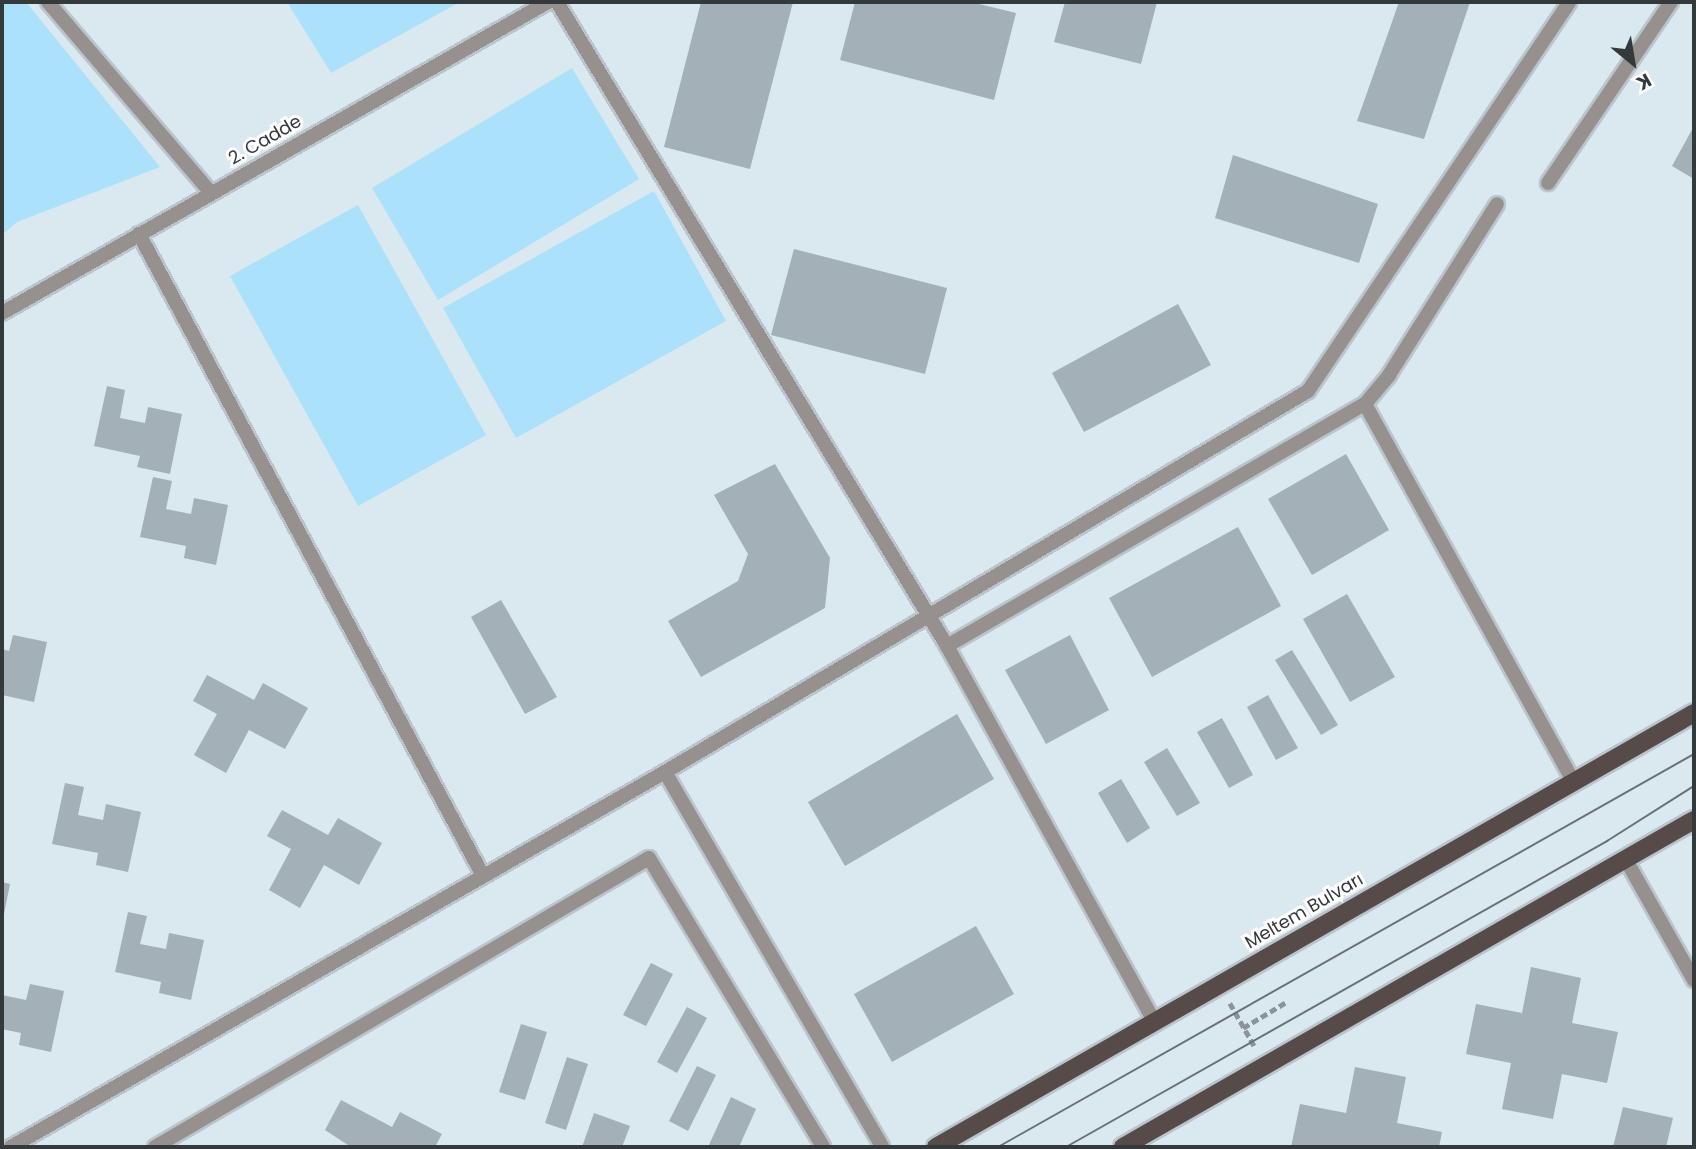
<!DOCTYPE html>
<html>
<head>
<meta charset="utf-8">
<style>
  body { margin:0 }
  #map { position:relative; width:1696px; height:1149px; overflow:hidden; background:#dae8ef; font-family:Poppins,sans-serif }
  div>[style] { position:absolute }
  .green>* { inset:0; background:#ace1fc }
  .building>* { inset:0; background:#a3b0b7 }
  .path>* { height:4.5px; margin-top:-2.25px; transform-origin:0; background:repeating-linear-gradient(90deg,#8b949a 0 7px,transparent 0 10.5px) }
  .roads { filter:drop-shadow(2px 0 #b9c5cb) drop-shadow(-2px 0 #b9c5cb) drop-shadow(0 2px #b9c5cb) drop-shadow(0 -2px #b9c5cb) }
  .service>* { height:14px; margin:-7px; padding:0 7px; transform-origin:7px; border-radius:7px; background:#96908e }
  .minor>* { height:14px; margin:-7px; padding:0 7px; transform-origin:7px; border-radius:7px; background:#96908e }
  .tertiary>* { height:14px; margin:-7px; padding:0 7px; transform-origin:7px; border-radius:7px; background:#96908e }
  .primary>* { height:18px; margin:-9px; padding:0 9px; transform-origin:9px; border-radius:9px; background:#564b48 }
  .tram>* { height:2px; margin:-1px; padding:0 1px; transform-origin:1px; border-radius:1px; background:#697175 }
  span { translate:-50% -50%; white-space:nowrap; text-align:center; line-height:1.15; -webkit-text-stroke:6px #fff; paint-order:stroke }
  .street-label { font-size:18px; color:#34393c }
  .frame { position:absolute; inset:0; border:4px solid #34393c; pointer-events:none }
  .north { position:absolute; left:1598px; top:28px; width:70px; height:70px; -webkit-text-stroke:5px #fff; paint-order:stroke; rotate:150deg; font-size:19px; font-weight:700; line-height:28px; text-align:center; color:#34393c }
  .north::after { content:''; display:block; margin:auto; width:24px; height:32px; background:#34393c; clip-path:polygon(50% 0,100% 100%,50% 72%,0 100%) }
</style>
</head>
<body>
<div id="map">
  <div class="green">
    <i style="clip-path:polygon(2px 2px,26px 2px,160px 167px,17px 222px,2px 235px)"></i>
    <i style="clip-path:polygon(287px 2px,460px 2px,331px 73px)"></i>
    <i style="clip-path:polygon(572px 68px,639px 179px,438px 300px,372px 188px)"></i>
    <i style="clip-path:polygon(654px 191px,726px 321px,516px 438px,443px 308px)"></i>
    <i style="clip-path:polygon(358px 205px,486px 435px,358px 506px,230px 276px)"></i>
  </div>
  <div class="building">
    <i style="clip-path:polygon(701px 2px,793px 2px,750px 169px,664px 147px)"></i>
    <i style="clip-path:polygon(855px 2px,971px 2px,1016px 13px,994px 100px,840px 60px)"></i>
    <i style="clip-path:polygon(1065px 2px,1157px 2px,1141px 64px,1054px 42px)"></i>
    <i style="clip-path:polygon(1399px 2px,1470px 2px,1424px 139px,1357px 121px)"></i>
    <i style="clip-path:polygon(1694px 126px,1694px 179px,1672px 166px)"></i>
    <i style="clip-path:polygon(1233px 155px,1378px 204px,1359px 263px,1215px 218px)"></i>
    <i style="clip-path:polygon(794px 249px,947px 288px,925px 374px,771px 335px)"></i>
    <i style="clip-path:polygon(1178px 304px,1211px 365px,1084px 432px,1052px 373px)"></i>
    <i style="clip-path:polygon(107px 386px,125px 390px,120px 418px,145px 423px,148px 407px,182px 414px,170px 474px,137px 467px,140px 456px,94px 446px)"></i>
    <i style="clip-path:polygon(1346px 454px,1389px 530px,1312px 575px,1268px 499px)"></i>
    <i style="clip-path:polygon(775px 464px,830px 558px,825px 608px,701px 677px,668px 621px,738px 581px,748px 554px,714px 495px)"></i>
    <i style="clip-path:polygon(153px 477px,172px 481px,166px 509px,191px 514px,194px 498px,228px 505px,216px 565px,184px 558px,186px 546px,140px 537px)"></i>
    <i style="clip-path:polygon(1238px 527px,1281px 606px,1152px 677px,1109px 598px)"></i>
    <i style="clip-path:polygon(1347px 594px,1395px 677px,1350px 702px,1303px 619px)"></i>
    <i style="clip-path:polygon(501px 600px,557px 697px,525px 714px,471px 617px)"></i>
    <i style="clip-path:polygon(13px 635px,47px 642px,34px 702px,2px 695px,2px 649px,9px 651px)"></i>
    <i style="clip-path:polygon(1070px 635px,1109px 710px,1046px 744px,1005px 670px)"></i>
    <i style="clip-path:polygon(1292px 650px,1338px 725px,1321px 735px,1275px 660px)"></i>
    <i style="clip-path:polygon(207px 675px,254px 700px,263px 683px,308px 708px,285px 749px,249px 730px,226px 773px,194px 755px,217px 714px,193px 701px)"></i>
    <i style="clip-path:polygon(1268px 695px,1298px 748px,1276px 760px,1247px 707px)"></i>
    <i style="clip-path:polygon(957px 714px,994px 779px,845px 866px,808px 802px)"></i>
    <i style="clip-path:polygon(1222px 718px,1253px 775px,1229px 788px,1197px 732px)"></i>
    <i style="clip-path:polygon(1167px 748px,1200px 803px,1177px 816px,1144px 762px)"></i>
    <i style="clip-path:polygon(1121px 779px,1150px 828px,1127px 843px,1098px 793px)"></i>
    <i style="clip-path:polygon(65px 783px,84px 787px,78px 815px,103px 820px,106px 804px,141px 812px,128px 872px,96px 865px,98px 853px,52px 844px)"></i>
    <i style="clip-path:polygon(282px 810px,328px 835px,338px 818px,382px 843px,359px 885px,324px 865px,300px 908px,269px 890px,291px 849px,267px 836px)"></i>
    <i style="clip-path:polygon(2px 882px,10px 884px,3px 919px,2px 918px)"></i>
    <i style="clip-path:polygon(128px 912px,147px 916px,140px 944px,166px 949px,169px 933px,204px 940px,191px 1000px,159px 993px,161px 982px,115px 972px)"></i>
    <i style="clip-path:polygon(976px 926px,1014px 994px,892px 1062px,854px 994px)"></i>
    <i style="clip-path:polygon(651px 963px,673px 974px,646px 1026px,623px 1015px)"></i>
    <i style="clip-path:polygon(1531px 967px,1581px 978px,1572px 1023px,1618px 1032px,1607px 1083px,1562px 1074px,1553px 1119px,1502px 1109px,1511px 1063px,1466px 1054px,1476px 1004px,1522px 1013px)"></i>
    <i style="clip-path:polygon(30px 984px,64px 991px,51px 1052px,19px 1045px,21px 1033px,2px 1029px,2px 995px,26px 1000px)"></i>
    <i style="clip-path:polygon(687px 1007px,707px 1018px,677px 1073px,657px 1062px)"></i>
    <i style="clip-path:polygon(521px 1024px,547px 1032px,525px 1100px,499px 1092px)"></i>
    <i style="clip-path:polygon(567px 1057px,588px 1064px,566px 1130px,545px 1123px)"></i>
    <i style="clip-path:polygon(697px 1066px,716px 1075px,688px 1131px,669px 1121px)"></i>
    <i style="clip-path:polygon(1355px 1067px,1406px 1077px,1397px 1123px,1442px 1132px,1439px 1147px,1291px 1147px,1300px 1104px,1346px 1113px)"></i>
    <i style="clip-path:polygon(731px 1097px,756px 1109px,739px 1147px,708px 1147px)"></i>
    <i style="clip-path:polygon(341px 1100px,392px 1127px,400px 1112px,442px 1134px,435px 1147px,351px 1147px,325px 1130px)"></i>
    <i style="clip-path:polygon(1623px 1107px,1673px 1118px,1666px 1147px,1613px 1147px)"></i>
    <i style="clip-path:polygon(594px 1113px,630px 1126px,622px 1147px,582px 1147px)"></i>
  </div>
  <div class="path">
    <i style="left:1230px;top:1003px;width:51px;rotate:60.4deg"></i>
    <i style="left:1243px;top:1028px;width:52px;rotate:-31deg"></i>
  </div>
  <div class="roads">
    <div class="service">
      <i style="left:48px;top:2px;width:251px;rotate:49.5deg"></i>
      <i style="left:155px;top:1147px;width:572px;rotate:-30.33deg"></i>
      <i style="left:649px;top:858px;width:337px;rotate:58.9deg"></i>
    </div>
    <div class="minor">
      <i style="left:557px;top:2px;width:753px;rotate:58.8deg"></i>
      <i style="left:947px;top:646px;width:428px;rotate:61.1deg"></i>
      <i style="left:1548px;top:183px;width:219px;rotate:-55.8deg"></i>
      <i style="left:139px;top:234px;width:726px;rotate:61.81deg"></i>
      <i style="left:1365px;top:404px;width:431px;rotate:61.1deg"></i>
      <i style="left:947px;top:646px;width:483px;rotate:-30.1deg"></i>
      <i style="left:1365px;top:404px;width:38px;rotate:-50deg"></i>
      <i style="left:1389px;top:375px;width:202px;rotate:-57.7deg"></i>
      <i style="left:665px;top:772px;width:433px;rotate:59.9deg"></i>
      <i style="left:1626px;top:860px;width:138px;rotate:60.5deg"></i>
      <i style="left:11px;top:1147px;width:754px;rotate:-29.83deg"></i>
      <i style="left:665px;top:772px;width:747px;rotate:-30.65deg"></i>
      <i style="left:1308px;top:391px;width:468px;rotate:-56.1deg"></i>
    </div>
    <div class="tertiary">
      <i style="left:2px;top:313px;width:628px;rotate:-29.67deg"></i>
    </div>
    <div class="primary">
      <i style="left:936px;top:1147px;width:873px;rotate:-29.79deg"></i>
      <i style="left:1123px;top:1147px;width:658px;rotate:-29.8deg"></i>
    </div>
  </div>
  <div class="tram">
    <i style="left:998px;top:1147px;width:799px;rotate:-29.45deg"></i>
    <i style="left:1066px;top:1147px;width:622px;rotate:-29.49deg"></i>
    <i style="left:1607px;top:841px;width:103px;rotate:-32.3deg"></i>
  </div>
  <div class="street-label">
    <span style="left:265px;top:140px;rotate:-30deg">2. Cadde</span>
    <span style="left:1304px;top:911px;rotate:-30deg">Meltem Bulvarı</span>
  </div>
  <div class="frame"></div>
  <div class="north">K</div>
</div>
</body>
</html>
